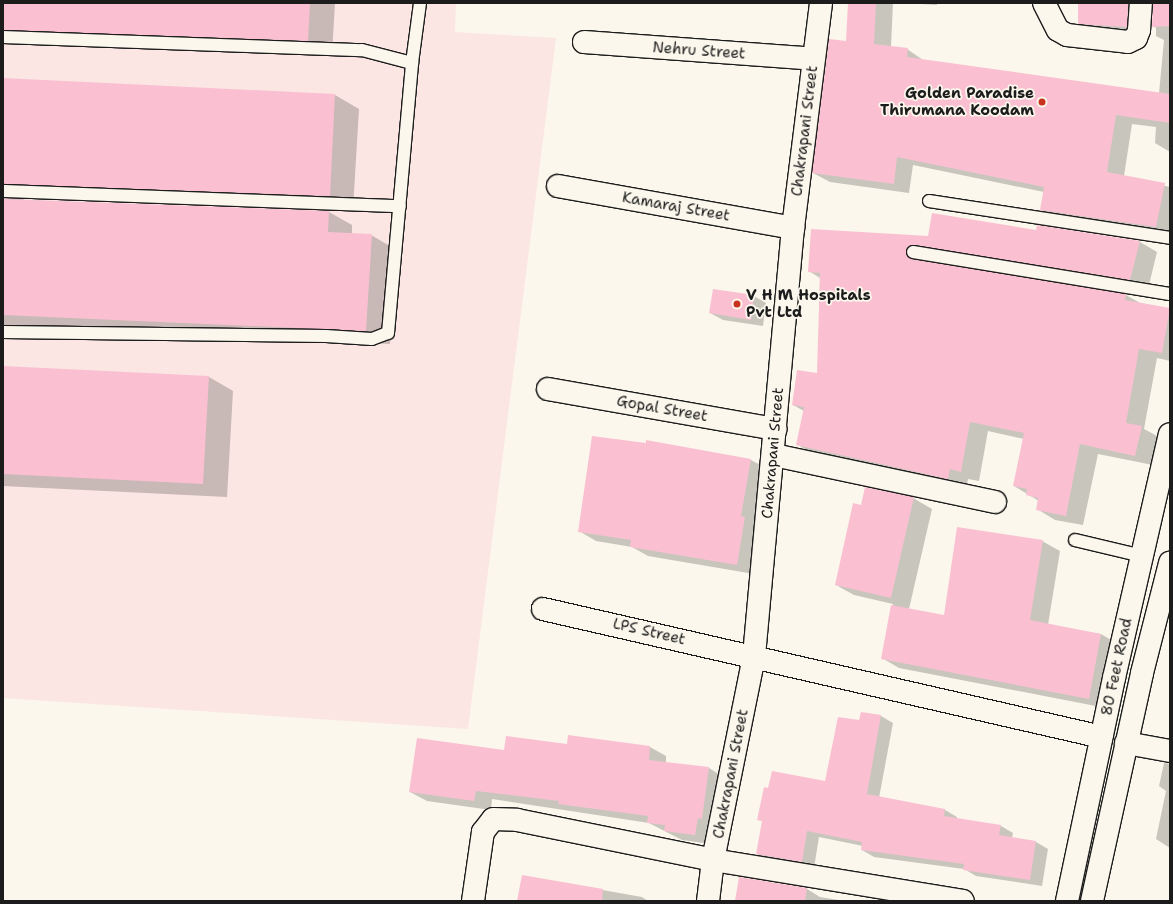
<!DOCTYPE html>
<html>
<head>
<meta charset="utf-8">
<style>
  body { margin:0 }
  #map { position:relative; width:1173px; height:904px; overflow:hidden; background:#fbf7ec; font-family:"Shantell Sans",sans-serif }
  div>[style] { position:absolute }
  .built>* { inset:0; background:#fbe6e4 }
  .shadow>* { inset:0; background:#0003 }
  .building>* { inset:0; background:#fac0d2 }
  .roads { filter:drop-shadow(1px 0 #1c1c1c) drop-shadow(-1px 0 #1c1c1c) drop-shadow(0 1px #1c1c1c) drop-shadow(0 -1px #1c1c1c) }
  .lane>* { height:12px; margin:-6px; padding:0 6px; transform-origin:6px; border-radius:6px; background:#fbf7ec }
  .street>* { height:22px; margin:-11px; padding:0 11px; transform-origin:11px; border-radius:11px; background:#fbf7ec }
  .secondary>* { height:22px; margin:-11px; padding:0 11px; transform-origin:11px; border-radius:11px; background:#fbf7ec }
  .dots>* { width:11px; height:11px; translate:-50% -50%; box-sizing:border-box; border:2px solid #fbf7ec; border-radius:50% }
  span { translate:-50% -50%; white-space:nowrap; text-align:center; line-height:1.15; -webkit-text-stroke:3.5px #fbf7ec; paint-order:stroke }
  .street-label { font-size:15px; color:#1c1c1c }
  .poi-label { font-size:15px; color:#1c1c1c; font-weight:700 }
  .right { translate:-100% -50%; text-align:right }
  .left { translate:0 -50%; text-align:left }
  .frame { position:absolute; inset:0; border:4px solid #1c1c1c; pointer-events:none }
</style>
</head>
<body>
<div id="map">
  <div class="built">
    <i style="clip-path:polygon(3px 3px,456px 3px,455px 32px,556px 38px,468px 729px,3px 698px)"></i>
  </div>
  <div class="shadow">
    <i style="clip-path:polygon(3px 3px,335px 3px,332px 54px,3px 43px)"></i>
    <i style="clip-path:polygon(849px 3px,893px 3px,891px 47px,907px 49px,923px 60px,1159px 93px,1164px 40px,1156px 36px,1156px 28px,1153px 26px,1154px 3px,1170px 3px,1170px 152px,1155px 143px,1156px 127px,1132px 124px,1124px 176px,1170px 187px,1170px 235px,1057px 219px,1041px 210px,1044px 192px,913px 165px,909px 193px,830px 182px,813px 173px,847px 42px)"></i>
    <i style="clip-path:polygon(904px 3px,937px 3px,937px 5px)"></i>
    <i style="clip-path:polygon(1079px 3px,1149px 3px,1143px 36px,1095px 32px,1079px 23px)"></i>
    <i style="clip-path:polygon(3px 79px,335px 95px,359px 109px,353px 209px,27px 197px,23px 200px,329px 212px,352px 225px,352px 234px,371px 235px,395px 249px,390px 344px,3px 326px)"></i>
    <i style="clip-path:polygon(1038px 226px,1140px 242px,1157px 252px,1148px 289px,925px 257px,924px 262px,1126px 295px,1140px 303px,1170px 309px,1170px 361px,1157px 358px,1144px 429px,1159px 437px,1153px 465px,1098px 454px,1083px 525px,1055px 520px,1037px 509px,1039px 501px,1014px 486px,1024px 439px,988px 431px,979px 481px,968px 479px,966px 489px,815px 455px,798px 445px,804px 411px,793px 405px,818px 374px,820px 278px,809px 271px,929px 237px,1037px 231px)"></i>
    <i style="clip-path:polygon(714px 290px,754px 296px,766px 303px,763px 326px,723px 320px,710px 313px)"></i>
    <i style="clip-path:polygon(3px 367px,209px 377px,233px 391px,227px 497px,3px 486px)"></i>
    <i style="clip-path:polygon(751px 460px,768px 469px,754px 574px,648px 556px,632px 547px,596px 541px,579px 531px)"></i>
    <i style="clip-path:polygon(913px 498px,932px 509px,909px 609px,945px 616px,1042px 541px,1060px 551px,1048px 625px,1101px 634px,1118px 644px,1106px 708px,899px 668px,882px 658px,893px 604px,854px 595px,836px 585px,862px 506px)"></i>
    <i style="clip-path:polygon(881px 716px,893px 723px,879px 798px,945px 810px,957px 817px,956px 819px,1001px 826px,1013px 833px,1012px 838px,1036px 842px,1048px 849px,1042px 886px,976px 876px,964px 869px,874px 857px,862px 850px,863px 846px,819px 837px,814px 868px,769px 861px,757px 854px,763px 822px,758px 819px,769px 789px,826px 782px,860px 722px)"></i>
    <i style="clip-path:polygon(569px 736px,650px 747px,666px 756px,666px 763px,709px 768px,725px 778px,711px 844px,682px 840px,649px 823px,492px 799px,491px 810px,427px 801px,410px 792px,505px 751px,568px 745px)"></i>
    <i style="clip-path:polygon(1164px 763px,1170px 764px,1170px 848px,1156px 839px,1166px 791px,1159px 786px)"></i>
    <i style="clip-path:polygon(523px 876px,642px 897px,648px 901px,518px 901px)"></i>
    <i style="clip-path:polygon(740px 878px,807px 889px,820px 897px,845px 901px,736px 901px)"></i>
  </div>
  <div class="building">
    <i style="clip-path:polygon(3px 3px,310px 3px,308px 41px,3px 30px)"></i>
    <i style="clip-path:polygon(848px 3px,876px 3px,874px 44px,908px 48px,907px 57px,1170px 94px,1170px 123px,1116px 115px,1107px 172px,1165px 183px,1156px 227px,1040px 210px,1044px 187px,897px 157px,894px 184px,812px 173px,829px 39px,846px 41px)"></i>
    <i style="clip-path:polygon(1078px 3px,1128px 3px,1127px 27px,1078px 24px)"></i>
    <i style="clip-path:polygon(1153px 3px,1170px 3px,1170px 26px,1152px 27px)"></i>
    <i style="clip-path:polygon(3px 78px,335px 94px,330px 196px,3px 184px)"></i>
    <i style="clip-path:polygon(3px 199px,329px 211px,328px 232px,372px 234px,366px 331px,3px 315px)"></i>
    <i style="clip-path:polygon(932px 213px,1036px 230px,1037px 225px,1140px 241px,1130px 280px,914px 245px,907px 247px,906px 251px,912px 259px,1126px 294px,1125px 300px,1170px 308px,1162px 353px,1139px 349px,1126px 423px,1142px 426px,1135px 456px,1080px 444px,1066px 516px,1036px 510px,1038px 498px,1026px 495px,1027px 489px,1013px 486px,1024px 433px,970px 422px,961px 472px,950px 469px,948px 479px,796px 445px,804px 407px,792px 405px,797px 370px,817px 373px,820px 273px,808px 272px,811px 229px,928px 236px)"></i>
    <i style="clip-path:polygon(713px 289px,754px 295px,751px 320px,709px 313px)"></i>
    <i style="clip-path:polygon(3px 366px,209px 376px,203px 484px,3px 474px)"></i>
    <i style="clip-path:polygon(592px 436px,646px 443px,646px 440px,751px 459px,741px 516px,745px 517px,737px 565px,630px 547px,631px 540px,578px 532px)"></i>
    <i style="clip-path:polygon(865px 487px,914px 497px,891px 598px,835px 585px,853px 503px,861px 505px)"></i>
    <i style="clip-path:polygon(957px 527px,1043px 540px,1030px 620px,1101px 634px,1089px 699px,881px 659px,891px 605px,944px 615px)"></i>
    <i style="clip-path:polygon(861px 712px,881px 715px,867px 794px,945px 809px,944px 816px,1001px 825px,999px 835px,1036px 841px,1030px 880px,963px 870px,964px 864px,861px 850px,862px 842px,807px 831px,802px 862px,756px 854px,762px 821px,757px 820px,764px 787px,768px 788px,772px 771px,825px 781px,838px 717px,859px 720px)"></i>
    <i style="clip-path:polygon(568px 735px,650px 746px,649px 760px,709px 767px,702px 819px,698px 818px,695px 835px,664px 831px,665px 825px,647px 823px,648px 816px,558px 804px,559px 801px,476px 791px,474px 801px,409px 792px,417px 738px,504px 750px,506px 736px,567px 744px)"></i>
    <i style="clip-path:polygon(522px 875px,603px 889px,602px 901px,517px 901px)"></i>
    <i style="clip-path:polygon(739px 877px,807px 888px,805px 901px,735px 901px)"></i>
  </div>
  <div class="roads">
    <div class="lane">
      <i style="left:3px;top:37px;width:359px;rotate:2.1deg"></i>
      <i style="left:362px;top:50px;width:52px;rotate:14.6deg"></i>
      <i style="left:412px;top:63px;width:61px;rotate:-82.4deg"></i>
      <i style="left:3px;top:191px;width:397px;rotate:2.2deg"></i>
      <i style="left:929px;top:201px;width:244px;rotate:8.7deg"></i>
      <i style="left:913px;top:252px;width:260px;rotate:9.3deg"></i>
      <i style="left:3px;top:332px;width:323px;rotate:0.7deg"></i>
      <i style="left:326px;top:336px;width:46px;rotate:3.7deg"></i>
      <i style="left:372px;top:339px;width:17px;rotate:-21deg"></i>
      <i style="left:388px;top:333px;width:271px;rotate:-84.9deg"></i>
      <i style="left:1075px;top:540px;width:69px;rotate:13.4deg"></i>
    </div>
    <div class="street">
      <i style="left:1044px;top:3px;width:30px;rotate:63deg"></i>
      <i style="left:1058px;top:30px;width:10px;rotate:29deg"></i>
      <i style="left:1067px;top:35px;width:61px;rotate:6.5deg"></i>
      <i style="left:1128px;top:42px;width:9px;rotate:-27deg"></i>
      <i style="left:1136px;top:38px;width:9px;rotate:-69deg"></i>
      <i style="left:1139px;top:30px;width:27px;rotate:-86deg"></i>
      <i style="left:584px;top:42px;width:230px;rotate:4.2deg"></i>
      <i style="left:558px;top:186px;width:239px;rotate:10.1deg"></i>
      <i style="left:548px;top:389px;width:231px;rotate:10deg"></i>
      <i style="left:774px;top:455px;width:226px;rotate:12deg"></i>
      <i style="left:543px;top:609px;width:573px;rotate:12.9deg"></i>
      <i style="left:1126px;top:743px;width:45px;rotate:10.3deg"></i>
      <i style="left:473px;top:901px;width:70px;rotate:-81.8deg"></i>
      <i style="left:483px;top:832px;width:16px;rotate:-52deg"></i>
      <i style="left:493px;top:819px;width:24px;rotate:2deg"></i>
      <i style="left:517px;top:820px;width:200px;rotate:11.5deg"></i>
      <i style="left:713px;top:860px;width:253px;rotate:9.3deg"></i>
      <i style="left:708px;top:901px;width:41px;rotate:-83deg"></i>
      <i style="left:713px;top:860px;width:208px;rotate:-78.6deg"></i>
      <i style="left:754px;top:656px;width:430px;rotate:-84.8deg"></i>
      <i style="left:793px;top:228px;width:227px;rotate:-82.9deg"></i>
    </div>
    <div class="secondary">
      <i style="left:1067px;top:901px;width:228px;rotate:-78.1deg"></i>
      <i style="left:1114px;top:678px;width:250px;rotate:-77.1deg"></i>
      <i style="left:1092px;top:901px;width:233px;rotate:-77.6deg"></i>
      <i style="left:1142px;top:673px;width:114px;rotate:-75.7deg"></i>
    </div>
  </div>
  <div class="dots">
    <i style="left:1042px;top:102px;background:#c8321e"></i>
    <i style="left:737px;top:304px;background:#c8321e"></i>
  </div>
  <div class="street-label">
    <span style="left:699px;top:51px;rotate:4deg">Nehru Street</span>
    <span style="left:805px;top:131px;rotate:-83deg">Chakrapani Street</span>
    <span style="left:676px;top:207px;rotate:10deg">Kamaraj Street</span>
    <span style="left:662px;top:409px;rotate:10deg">Gopal Street</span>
    <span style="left:773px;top:453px;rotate:-85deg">Chakrapani Street</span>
    <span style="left:649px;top:632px;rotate:13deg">LPS Street</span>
    <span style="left:1117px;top:667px;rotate:-78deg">80 Feet Road</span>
    <span style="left:731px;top:774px;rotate:-79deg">Chakrapani Street</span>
  </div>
  <div class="poi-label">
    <span class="right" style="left:1034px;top:102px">Golden Paradise<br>Thirumana Koodam</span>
    <span class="left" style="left:746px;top:304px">V H M Hospitals<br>Pvt Ltd</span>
  </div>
  <div class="frame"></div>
</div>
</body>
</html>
